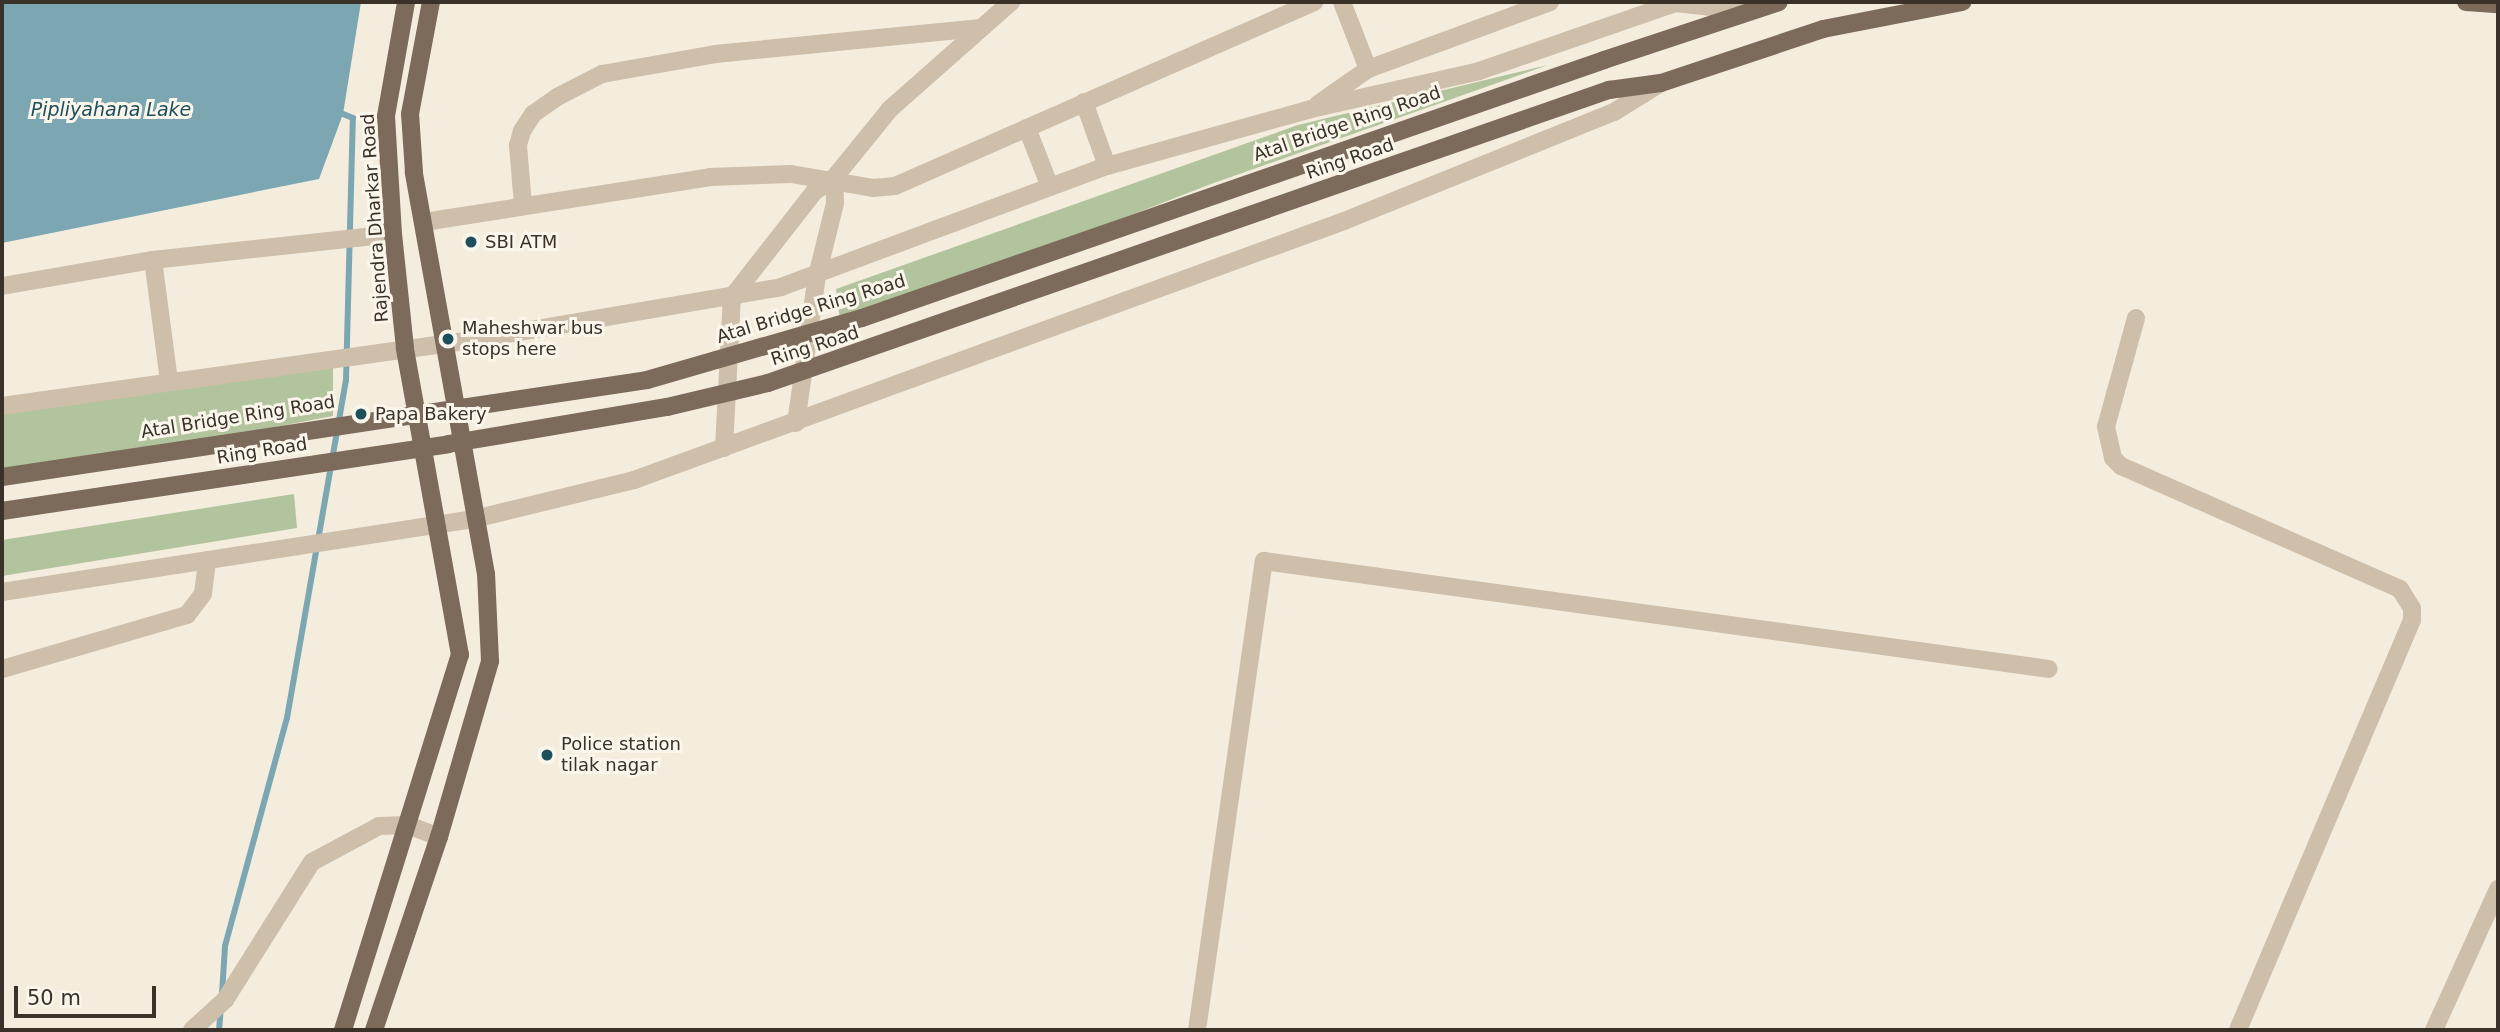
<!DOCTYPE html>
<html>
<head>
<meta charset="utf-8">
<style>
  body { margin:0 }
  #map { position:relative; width:2500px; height:1032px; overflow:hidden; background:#f4edde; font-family:"DejaVu Sans",sans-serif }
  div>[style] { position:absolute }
  .green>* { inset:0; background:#b1c49d }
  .water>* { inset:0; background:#7ca7b2 }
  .stream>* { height:6px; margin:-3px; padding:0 3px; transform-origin:3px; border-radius:3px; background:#7ca7b2 }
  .minor>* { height:18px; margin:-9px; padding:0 9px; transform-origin:9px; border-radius:9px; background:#cdbfa9 }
  .major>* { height:18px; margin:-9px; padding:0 9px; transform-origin:9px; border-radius:9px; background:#7c6b5a }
  .major-bridge>* { height:18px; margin:-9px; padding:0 9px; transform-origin:9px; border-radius:9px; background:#7c6b5a }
  .dots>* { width:19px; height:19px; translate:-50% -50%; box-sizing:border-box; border:4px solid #fbf6eb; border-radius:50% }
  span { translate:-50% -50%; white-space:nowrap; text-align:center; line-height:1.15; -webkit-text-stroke:6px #fbf6eb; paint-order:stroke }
  .street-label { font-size:18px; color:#3a3129 }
  .poi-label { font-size:18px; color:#3a3129 }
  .left { translate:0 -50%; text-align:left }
  .water-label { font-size:19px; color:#1d4f5d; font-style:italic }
  .frame { position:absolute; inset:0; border:4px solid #3a3129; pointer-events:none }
  .scale { position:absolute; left:14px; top:986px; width:142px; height:32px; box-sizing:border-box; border:4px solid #3a3129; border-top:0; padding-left:9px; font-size:21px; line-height:24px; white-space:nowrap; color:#3a3129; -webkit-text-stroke:5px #fbf6eb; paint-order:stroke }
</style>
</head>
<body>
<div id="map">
  <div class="green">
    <i style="clip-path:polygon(1548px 65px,1211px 184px,841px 328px,836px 289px,1298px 125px)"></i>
    <i style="clip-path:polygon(333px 366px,333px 416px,2px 479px,2px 407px)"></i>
    <i style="clip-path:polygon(294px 494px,297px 528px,2px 576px,2px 540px)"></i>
  </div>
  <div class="water">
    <i style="clip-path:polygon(2px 2px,361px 2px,343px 114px,319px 179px,2px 243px)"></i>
  </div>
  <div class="stream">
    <i style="left:222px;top:994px;width:48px;rotate:-86.4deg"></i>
    <i style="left:225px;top:946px;width:236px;rotate:-74.8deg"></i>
    <i style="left:287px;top:718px;width:343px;rotate:-80.1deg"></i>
    <i style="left:346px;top:380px;width:262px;rotate:-88.5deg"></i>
    <i style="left:353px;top:118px;width:11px;rotate:-158deg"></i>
    <i style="left:219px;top:1030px;width:21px;rotate:-85deg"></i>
  </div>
  <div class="minor">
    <i style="left:1342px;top:2px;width:72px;rotate:68.8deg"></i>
    <i style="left:1084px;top:102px;width:68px;rotate:70.2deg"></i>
    <i style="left:1318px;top:104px;width:61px;rotate:-35deg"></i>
    <i style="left:1368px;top:69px;width:194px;rotate:-20.2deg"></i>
    <i style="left:1027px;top:128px;width:63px;rotate:68.7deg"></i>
    <i style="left:523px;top:205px;width:60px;rotate:-94.8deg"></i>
    <i style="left:518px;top:145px;width:15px;rotate:-74deg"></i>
    <i style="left:522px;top:131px;width:20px;rotate:-57deg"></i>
    <i style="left:533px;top:114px;width:29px;rotate:-35deg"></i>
    <i style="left:557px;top:97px;width:51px;rotate:-27.1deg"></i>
    <i style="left:602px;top:74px;width:115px;rotate:-10deg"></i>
    <i style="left:715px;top:54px;width:265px;rotate:-5.6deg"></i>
    <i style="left:424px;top:222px;width:290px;rotate:-8.9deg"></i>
    <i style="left:710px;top:177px;width:81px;rotate:-2.1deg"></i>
    <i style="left:791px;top:174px;width:83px;rotate:9.7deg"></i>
    <i style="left:873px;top:188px;width:22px;rotate:-5deg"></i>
    <i style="left:895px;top:186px;width:458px;rotate:-23.7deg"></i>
    <i style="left:2px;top:286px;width:153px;rotate:-9.8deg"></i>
    <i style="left:2136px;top:318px;width:113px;rotate:105.4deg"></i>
    <i style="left:2106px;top:427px;width:32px;rotate:77deg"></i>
    <i style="left:2113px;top:458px;width:11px;rotate:45deg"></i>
    <i style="left:2121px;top:466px;width:305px;rotate:23.8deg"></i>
    <i style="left:2400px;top:589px;width:22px;rotate:58deg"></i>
    <i style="left:2412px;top:608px;width:12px;rotate:90deg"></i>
    <i style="left:2412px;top:620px;width:445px;rotate:113deg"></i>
    <i style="left:169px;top:381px;width:122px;rotate:-97.5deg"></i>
    <i style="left:153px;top:260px;width:241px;rotate:-6.2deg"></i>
    <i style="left:2px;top:406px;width:487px;rotate:-8deg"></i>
    <i style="left:484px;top:338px;width:301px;rotate:-9.7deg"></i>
    <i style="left:781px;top:287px;width:348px;rotate:-20.4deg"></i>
    <i style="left:1107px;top:166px;width:212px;rotate:-15.6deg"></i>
    <i style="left:1311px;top:109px;width:172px;rotate:-12.7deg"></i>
    <i style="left:1479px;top:71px;width:207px;rotate:-19.1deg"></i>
    <i style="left:1675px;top:3px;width:72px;rotate:6.3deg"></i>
    <i style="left:796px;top:423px;width:148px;rotate:-81.9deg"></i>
    <i style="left:817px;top:276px;width:75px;rotate:-76.1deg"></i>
    <i style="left:835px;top:203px;width:25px;rotate:-92deg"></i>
    <i style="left:724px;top:448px;width:151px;rotate:-87deg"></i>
    <i style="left:732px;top:297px;width:133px;rotate:-52deg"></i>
    <i style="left:814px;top:192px;width:24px;rotate:-35deg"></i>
    <i style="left:834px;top:178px;width:89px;rotate:-50.9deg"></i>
    <i style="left:890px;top:109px;width:162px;rotate:-41.5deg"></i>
    <i style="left:2px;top:592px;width:478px;rotate:-8.8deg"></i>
    <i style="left:474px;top:519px;width:165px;rotate:-13.7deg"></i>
    <i style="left:634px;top:480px;width:756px;rotate:-20.04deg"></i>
    <i style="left:1344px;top:221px;width:291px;rotate:-22deg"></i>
    <i style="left:1614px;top:112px;width:55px;rotate:-31.7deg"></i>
    <i style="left:2px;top:669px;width:193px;rotate:-16.3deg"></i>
    <i style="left:187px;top:615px;width:26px;rotate:-53deg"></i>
    <i style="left:203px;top:594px;width:34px;rotate:-83deg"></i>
    <i style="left:192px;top:1030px;width:45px;rotate:-42.3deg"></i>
    <i style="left:225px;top:1000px;width:163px;rotate:-57.8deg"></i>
    <i style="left:312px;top:862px;width:76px;rotate:-28.2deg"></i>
    <i style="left:379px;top:826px;width:29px;rotate:-2deg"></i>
    <i style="left:408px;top:825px;width:33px;rotate:21deg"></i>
    <i style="left:1197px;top:1030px;width:474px;rotate:-81.9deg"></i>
    <i style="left:1264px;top:561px;width:792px;rotate:7.83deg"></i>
    <i style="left:2434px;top:1030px;width:155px;rotate:-65.6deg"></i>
  </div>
  <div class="major">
    <i style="left:2466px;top:2px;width:32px;rotate:4deg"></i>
    <i style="left:1604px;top:60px;width:184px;rotate:-18.3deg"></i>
    <i style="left:1609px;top:90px;width:52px;rotate:-7.7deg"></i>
    <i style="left:1661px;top:83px;width:171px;rotate:-18.4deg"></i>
    <i style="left:1823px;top:29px;width:142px;rotate:-11deg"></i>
    <i style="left:343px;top:1030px;width:393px;rotate:-72.7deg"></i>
    <i style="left:460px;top:655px;width:312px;rotate:-100.2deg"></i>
    <i style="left:405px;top:348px;width:115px;rotate:-96deg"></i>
    <i style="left:393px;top:234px;width:118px;rotate:-93.4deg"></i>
    <i style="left:386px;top:116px;width:116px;rotate:-80deg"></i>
    <i style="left:374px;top:1030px;width:204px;rotate:-71.4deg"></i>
    <i style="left:439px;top:837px;width:183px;rotate:-73.8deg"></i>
    <i style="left:490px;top:661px;width:87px;rotate:-92.6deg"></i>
    <i style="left:486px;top:574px;width:408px;rotate:-100.2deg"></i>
    <i style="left:414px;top:172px;width:58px;rotate:-93.9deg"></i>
    <i style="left:410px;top:114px;width:114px;rotate:-79.4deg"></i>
  </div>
  <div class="major-bridge">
    <i style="left:2px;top:477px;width:652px;rotate:-8.55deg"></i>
    <i style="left:647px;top:380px;width:224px;rotate:-16.1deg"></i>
    <i style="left:862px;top:318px;width:786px;rotate:-19.17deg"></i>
    <i style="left:2px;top:511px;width:451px;rotate:-8.5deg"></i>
    <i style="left:448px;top:444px;width:222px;rotate:-9.6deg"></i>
    <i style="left:667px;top:407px;width:104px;rotate:-13.4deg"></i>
    <i style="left:768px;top:383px;width:891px;rotate:-19.21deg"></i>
  </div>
  <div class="dots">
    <i style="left:471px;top:242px;background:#1d4f5d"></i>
    <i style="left:448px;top:339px;background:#1d4f5d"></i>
    <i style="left:361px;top:414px;background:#1d4f5d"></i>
    <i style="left:547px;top:755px;background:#1d4f5d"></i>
  </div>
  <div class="street-label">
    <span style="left:1347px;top:124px;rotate:-19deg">Atal Bridge Ring Road</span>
    <span style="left:1350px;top:159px;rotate:-19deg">Ring Road</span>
    <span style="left:375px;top:218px;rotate:-94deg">Rajendra Dharkar Road</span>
    <span style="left:811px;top:309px;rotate:-17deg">Atal Bridge Ring Road</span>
    <span style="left:815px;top:346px;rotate:-18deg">Ring Road</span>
    <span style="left:238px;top:417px;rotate:-9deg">Atal Bridge Ring Road</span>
    <span style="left:262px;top:451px;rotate:-9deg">Ring Road</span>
  </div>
  <div class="poi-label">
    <span class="left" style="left:485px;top:242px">SBI ATM</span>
    <span class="left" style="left:462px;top:339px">Maheshwar bus<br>stops here</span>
    <span class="left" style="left:375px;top:414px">Papa Bakery</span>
    <span class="left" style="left:561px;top:755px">Police station<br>tilak nagar</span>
  </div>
  <div class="water-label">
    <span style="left:111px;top:110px">Pipliyahana Lake</span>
  </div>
  <div class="frame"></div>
  <div class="scale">50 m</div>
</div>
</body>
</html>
